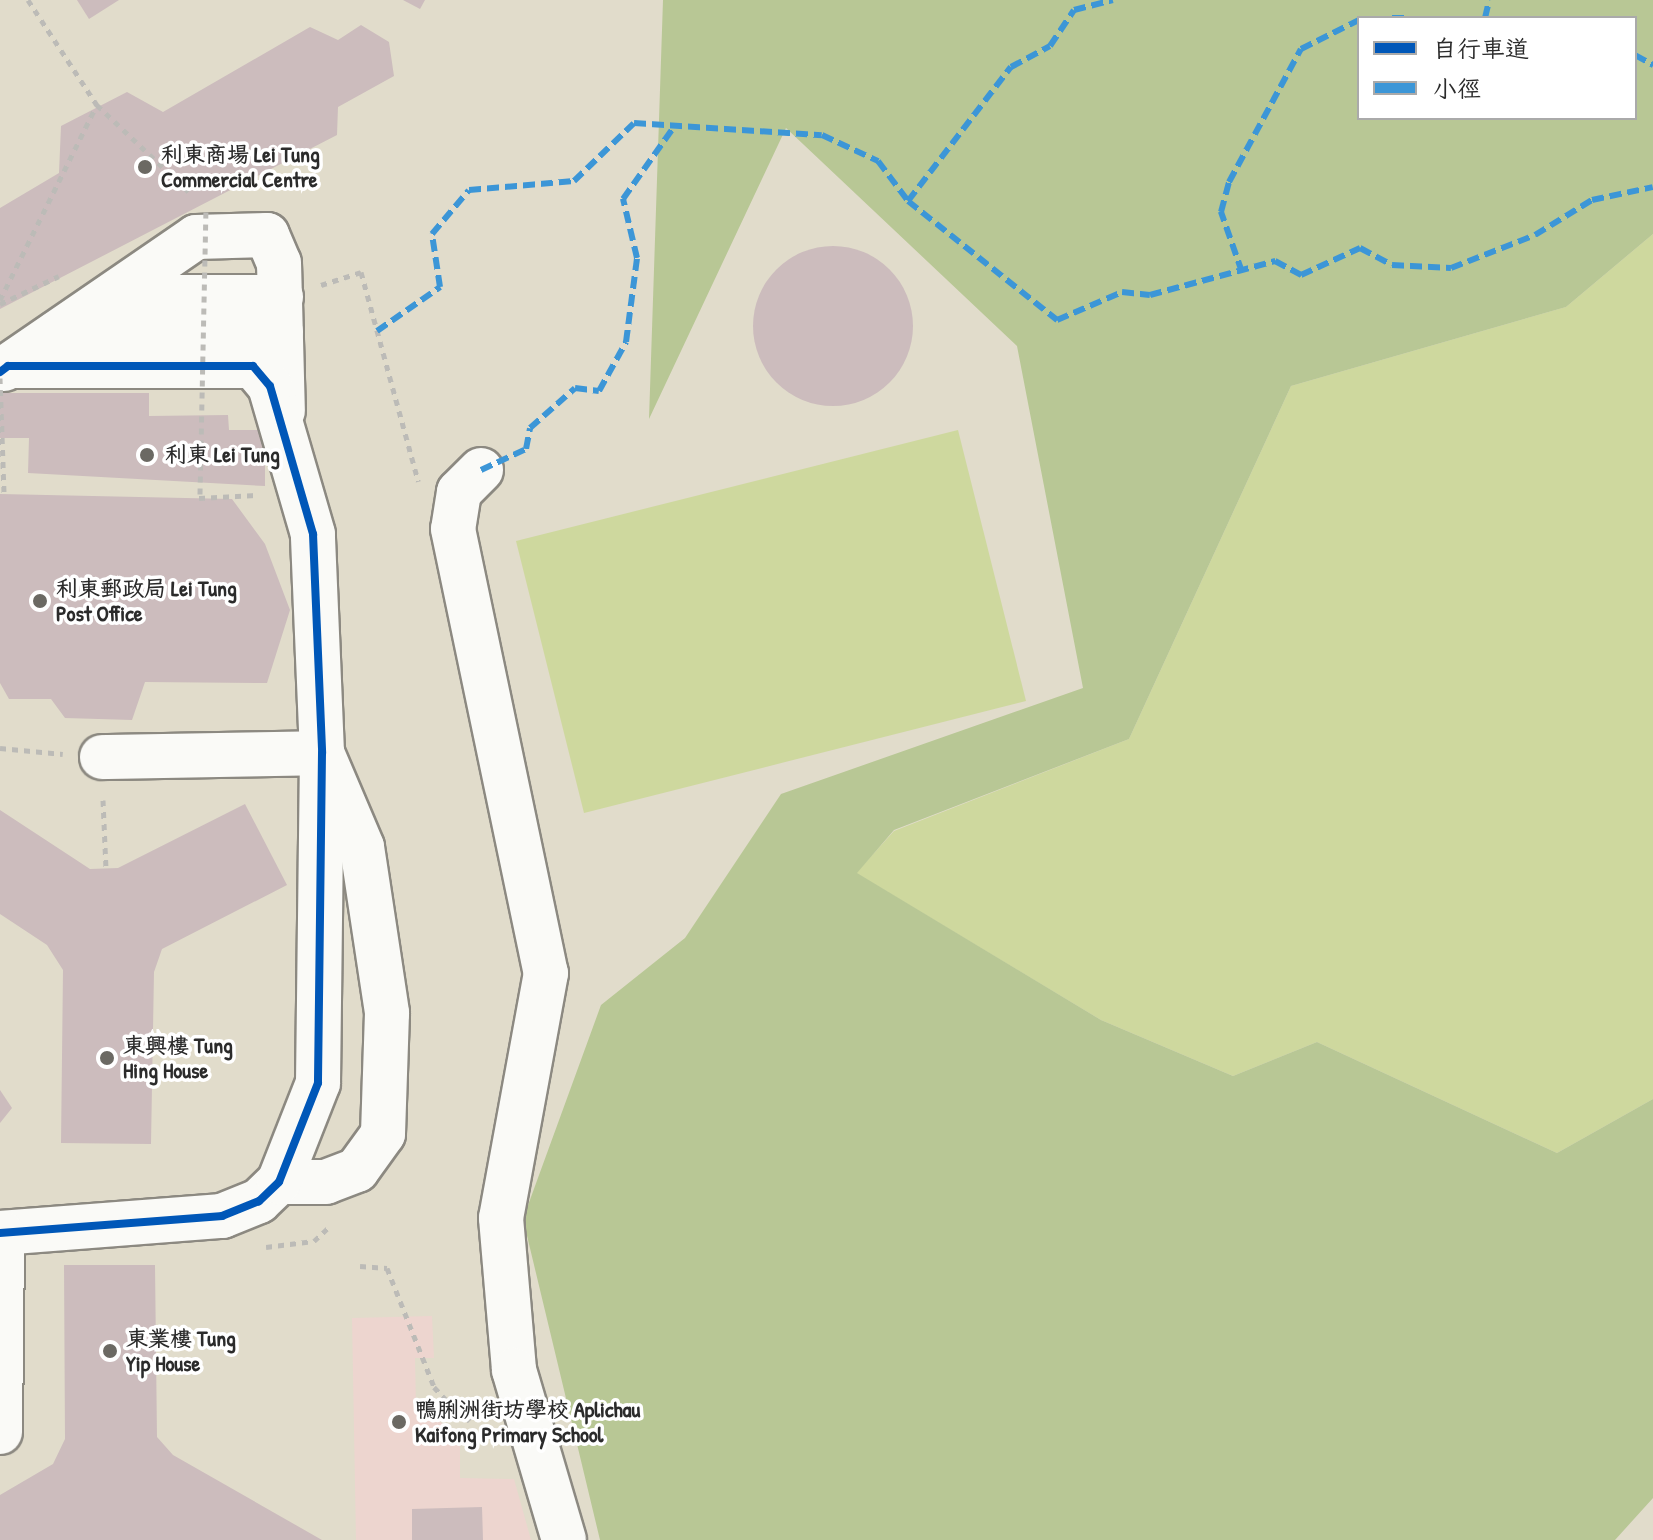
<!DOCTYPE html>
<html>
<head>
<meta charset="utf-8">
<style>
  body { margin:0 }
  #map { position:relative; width:1653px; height:1540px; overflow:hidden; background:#e1dccb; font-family:"Patrick Hand","LXGW WenKai TC",sans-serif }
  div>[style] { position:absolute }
  .built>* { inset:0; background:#edd5cf }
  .green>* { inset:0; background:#ced89e }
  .forest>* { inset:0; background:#b8c795 }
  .building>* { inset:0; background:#ccbcbd }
  .round { border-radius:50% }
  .path>* { height:5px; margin-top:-2.5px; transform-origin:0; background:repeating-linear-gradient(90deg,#bcbbb7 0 6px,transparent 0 12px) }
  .roads { filter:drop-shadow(2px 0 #8c8981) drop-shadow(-2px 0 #8c8981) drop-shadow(0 2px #8c8981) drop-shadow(0 -2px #8c8981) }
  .minor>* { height:44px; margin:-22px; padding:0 22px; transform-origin:22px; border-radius:22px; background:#fafaf7 }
  .path-bridge>* { height:5px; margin-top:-2.5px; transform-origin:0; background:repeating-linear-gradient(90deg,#bcbbb7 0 6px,transparent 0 12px) }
  .quiet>* { height:6px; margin-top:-3px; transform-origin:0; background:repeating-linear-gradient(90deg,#3c96d7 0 12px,transparent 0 18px) }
  .cycleway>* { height:8px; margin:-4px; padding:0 4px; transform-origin:4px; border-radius:4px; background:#0057b8 }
  .dots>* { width:22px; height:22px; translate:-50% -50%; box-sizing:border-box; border:4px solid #fff; border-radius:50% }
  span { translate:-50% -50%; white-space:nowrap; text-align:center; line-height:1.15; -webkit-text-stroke:7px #fff; paint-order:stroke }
  .poi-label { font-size:22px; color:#2b2b2b; font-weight:700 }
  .left { translate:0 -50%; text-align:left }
  .legend { position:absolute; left:1357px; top:16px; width:280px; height:104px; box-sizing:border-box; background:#fff; border:2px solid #aaa; margin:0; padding:10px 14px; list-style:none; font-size:24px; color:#2b2b2b }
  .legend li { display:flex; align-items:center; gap:16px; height:40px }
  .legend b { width:40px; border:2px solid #aaa }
</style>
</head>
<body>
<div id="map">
  <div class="built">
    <i style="clip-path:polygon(432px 1316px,434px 1358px,415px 1358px,416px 1406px,460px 1435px,460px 1478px,514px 1479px,531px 1540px,356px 1540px,352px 1318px)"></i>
  </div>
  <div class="green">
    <i style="clip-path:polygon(1653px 234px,1653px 1099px,1557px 1153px,1317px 1042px,1233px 1076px,1101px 1020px,856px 873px,894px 831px,1129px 739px,1291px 386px,1566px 307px)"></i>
    <i style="clip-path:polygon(958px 430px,1026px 701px,584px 813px,516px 541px)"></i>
  </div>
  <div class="forest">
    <i style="clip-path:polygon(evenodd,663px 0,1653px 0,1653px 234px,1566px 307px,1291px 386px,1129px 739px,894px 830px,857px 873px,1101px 1020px,1233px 1076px,1317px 1042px,1557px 1153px,1653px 1099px,1653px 1498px,1615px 1540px,600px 1540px,523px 1219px,601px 1005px,685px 938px,781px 794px,1083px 688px,1017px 346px,786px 128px,649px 419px,663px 0,1359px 18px,1635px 18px,1635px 118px,1359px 118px,1359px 18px)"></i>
  </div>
  <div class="building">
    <i style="clip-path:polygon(77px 0,119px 0,89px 19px)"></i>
    <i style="clip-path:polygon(403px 0,425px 0,420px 9px)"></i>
    <i style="clip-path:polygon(361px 25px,389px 42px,394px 76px,338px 107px,337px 135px,0 309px,0 208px,59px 173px,61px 126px,127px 92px,163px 112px,310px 27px,338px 40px)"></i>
    <i class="round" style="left:753px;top:246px;width:160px;height:160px"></i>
    <i style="clip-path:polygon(0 393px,149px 393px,149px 416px,228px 415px,229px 430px,265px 430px,265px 486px,28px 473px,29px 438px,0 438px)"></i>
    <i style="clip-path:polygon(0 494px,232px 499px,265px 544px,290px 610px,267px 683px,145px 682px,132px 720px,65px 718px,51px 699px,9px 699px,0 683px)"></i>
    <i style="clip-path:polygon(245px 804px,287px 885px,162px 949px,154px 972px,151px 1144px,61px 1143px,63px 970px,47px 945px,0 914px,0 810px,90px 869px,118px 868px)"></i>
    <i style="clip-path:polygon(0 1090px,12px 1108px,0 1123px)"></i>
    <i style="clip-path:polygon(64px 1265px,155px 1265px,157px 1437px,173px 1455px,322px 1540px,0 1540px,0 1495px,53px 1464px,65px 1439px)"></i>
    <i style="clip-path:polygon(482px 1507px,483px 1540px,412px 1540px,412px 1509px)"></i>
  </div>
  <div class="path">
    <i style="left:28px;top:0;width:126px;rotate:56.7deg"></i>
    <i style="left:97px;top:105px;width:129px;rotate:43.4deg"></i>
    <i style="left:321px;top:285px;width:42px;rotate:-18deg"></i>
    <i style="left:361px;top:272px;width:217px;rotate:74.7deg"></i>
    <i style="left:0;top:300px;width:218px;rotate:-63.6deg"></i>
    <i style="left:0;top:304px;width:65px;rotate:-25.4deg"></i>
    <i style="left:199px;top:498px;width:59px;rotate:-2.9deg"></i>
    <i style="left:0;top:748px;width:63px;rotate:5.4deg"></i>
    <i style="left:103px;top:800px;width:69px;rotate:87.5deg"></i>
    <i style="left:266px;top:1247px;width:48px;rotate:-7.1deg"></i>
    <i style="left:314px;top:1241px;width:22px;rotate:-43deg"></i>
    <i style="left:360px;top:1266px;width:27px;rotate:4deg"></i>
    <i style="left:387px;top:1268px;width:128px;rotate:68.4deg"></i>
    <i style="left:434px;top:1387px;width:47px;rotate:46.7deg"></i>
    <i style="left:466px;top:1421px;width:21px;rotate:-45deg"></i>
  </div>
  <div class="roads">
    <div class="minor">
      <i style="left:112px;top:297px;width:169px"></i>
      <i style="left:57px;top:333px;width:224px;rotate:-0.3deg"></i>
      <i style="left:4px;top:369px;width:233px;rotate:-34.5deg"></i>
      <i style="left:196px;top:237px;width:71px;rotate:-1.6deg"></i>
      <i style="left:267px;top:235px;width:30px;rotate:67deg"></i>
      <i style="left:279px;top:263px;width:148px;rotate:88.5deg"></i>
      <i style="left:481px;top:470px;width:31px;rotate:135deg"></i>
      <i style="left:459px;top:492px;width:37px;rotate:99deg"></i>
      <i style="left:453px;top:529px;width:454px;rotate:78.2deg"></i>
      <i style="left:546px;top:973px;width:249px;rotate:100.4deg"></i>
      <i style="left:501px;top:1218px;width:153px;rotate:85.1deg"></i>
      <i style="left:514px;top:1370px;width:177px;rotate:73.6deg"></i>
      <i style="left:102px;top:757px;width:220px;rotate:-1deg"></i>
      <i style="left:322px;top:753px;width:102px;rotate:66.9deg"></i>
      <i style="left:362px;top:847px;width:168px;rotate:81.4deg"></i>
      <i style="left:387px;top:1013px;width:121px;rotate:91.9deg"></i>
      <i style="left:383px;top:1134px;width:44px;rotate:125.8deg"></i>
      <i style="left:357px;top:1170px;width:33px;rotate:159deg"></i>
      <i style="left:326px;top:1182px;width:47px;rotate:180deg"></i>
      <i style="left:0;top:1233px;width:223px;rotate:-4.4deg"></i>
      <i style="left:222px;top:1216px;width:40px;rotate:-22deg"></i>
      <i style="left:259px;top:1201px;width:28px;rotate:-44deg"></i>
      <i style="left:279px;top:1182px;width:106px;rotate:-68.5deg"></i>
      <i style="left:318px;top:1083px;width:330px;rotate:-89.3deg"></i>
      <i style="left:322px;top:753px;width:219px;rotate:-92.4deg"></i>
      <i style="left:313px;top:534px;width:154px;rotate:-106.2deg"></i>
      <i style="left:270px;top:386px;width:26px;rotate:-130deg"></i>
      <i style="left:253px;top:366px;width:245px;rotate:180deg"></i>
      <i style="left:0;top:1432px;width:199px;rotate:-89.4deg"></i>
    </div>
  </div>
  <div class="path-bridge">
    <i style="left:0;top:378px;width:116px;rotate:88deg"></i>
    <i style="left:200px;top:494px;width:286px;rotate:-88.8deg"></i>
  </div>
  <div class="quiet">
    <i style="left:1392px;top:18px;width:13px"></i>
    <i style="left:1485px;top:18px;width:18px;rotate:-77deg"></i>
    <i style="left:1635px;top:55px;width:21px;rotate:29deg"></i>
    <i style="left:908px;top:201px;width:169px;rotate:-52.5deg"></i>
    <i style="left:1011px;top:67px;width:44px;rotate:-28.3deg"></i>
    <i style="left:1050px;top:46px;width:43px;rotate:-56.3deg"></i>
    <i style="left:1074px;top:10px;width:40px;rotate:-14.4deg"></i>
    <i style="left:1242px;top:272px;width:64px;rotate:-109.3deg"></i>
    <i style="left:1221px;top:212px;width:31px;rotate:-75deg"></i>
    <i style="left:1229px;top:182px;width:151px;rotate:-61.6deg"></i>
    <i style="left:1301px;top:49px;width:65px;rotate:-26.6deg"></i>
    <i style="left:377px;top:331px;width:77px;rotate:-34.9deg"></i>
    <i style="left:440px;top:287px;width:54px;rotate:-98.6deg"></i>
    <i style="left:432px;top:234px;width:57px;rotate:-49.9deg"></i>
    <i style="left:469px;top:190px;width:105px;rotate:-4.9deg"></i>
    <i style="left:574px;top:181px;width:83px;rotate:-44deg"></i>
    <i style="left:634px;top:123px;width:188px;rotate:3.7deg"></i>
    <i style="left:822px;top:135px;width:62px;rotate:24.9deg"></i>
    <i style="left:878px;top:161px;width:50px;rotate:53.1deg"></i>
    <i style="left:908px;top:201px;width:191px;rotate:38.6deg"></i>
    <i style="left:1057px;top:320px;width:71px;rotate:-23.3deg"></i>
    <i style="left:1122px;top:292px;width:28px;rotate:6deg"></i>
    <i style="left:1150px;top:295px;width:130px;rotate:-15.2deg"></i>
    <i style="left:1275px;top:261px;width:30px;rotate:28deg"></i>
    <i style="left:1301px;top:275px;width:65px;rotate:-24.6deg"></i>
    <i style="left:1360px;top:248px;width:36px;rotate:28deg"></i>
    <i style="left:1392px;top:265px;width:59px;rotate:2.9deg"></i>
    <i style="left:1451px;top:268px;width:90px;rotate:-21.4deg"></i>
    <i style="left:1535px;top:235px;width:67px;rotate:-31.6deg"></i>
    <i style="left:1592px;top:200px;width:62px;rotate:-12deg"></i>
    <i style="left:481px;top:470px;width:50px;rotate:-25deg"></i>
    <i style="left:526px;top:449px;width:21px;rotate:-79deg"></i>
    <i style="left:530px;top:428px;width:60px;rotate:-41.6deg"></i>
    <i style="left:575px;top:388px;width:24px;rotate:7deg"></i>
    <i style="left:599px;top:391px;width:56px;rotate:-61.1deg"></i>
    <i style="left:626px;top:342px;width:85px;rotate:-82.5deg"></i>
    <i style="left:637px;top:258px;width:61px;rotate:-103.3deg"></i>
    <i style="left:623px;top:199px;width:87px;rotate:-54.8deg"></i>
  </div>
  <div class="cycleway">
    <i style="left:0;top:372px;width:10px;rotate:-37deg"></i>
    <i style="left:8px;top:366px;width:245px"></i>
    <i style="left:253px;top:366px;width:26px;rotate:50deg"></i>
    <i style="left:270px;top:386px;width:154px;rotate:73.8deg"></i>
    <i style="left:313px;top:534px;width:219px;rotate:87.6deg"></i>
    <i style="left:322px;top:753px;width:330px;rotate:90.7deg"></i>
    <i style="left:318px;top:1083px;width:106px;rotate:111.5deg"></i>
    <i style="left:279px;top:1182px;width:28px;rotate:136deg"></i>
    <i style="left:259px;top:1201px;width:40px;rotate:158deg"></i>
    <i style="left:222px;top:1216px;width:223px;rotate:175.6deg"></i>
  </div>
  <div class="dots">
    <i style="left:145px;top:167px;background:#6b6963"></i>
    <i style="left:147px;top:455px;background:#6b6963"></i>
    <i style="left:40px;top:601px;background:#6b6963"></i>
    <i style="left:107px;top:1058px;background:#6b6963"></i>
    <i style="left:110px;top:1351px;background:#6b6963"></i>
    <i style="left:399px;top:1422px;background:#6b6963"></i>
  </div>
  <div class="poi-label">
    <span class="left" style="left:161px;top:167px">利東商場 Lei Tung<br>Commercial Centre</span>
    <span class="left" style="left:165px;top:455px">利東 Lei Tung</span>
    <span class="left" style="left:56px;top:601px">利東郵政局 Lei Tung<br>Post Office</span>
    <span class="left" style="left:123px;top:1058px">東興樓 Tung<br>Hing House</span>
    <span class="left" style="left:126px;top:1351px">東業樓 Tung<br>Yip House</span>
    <span class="left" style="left:415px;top:1422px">鴨脷洲街坊學校 Aplichau<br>Kaifong Primary School</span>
  </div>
  <ul class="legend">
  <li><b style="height:10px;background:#0057b8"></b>自行車道</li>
  <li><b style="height:10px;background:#3c96d7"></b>小徑</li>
  </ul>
</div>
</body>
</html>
